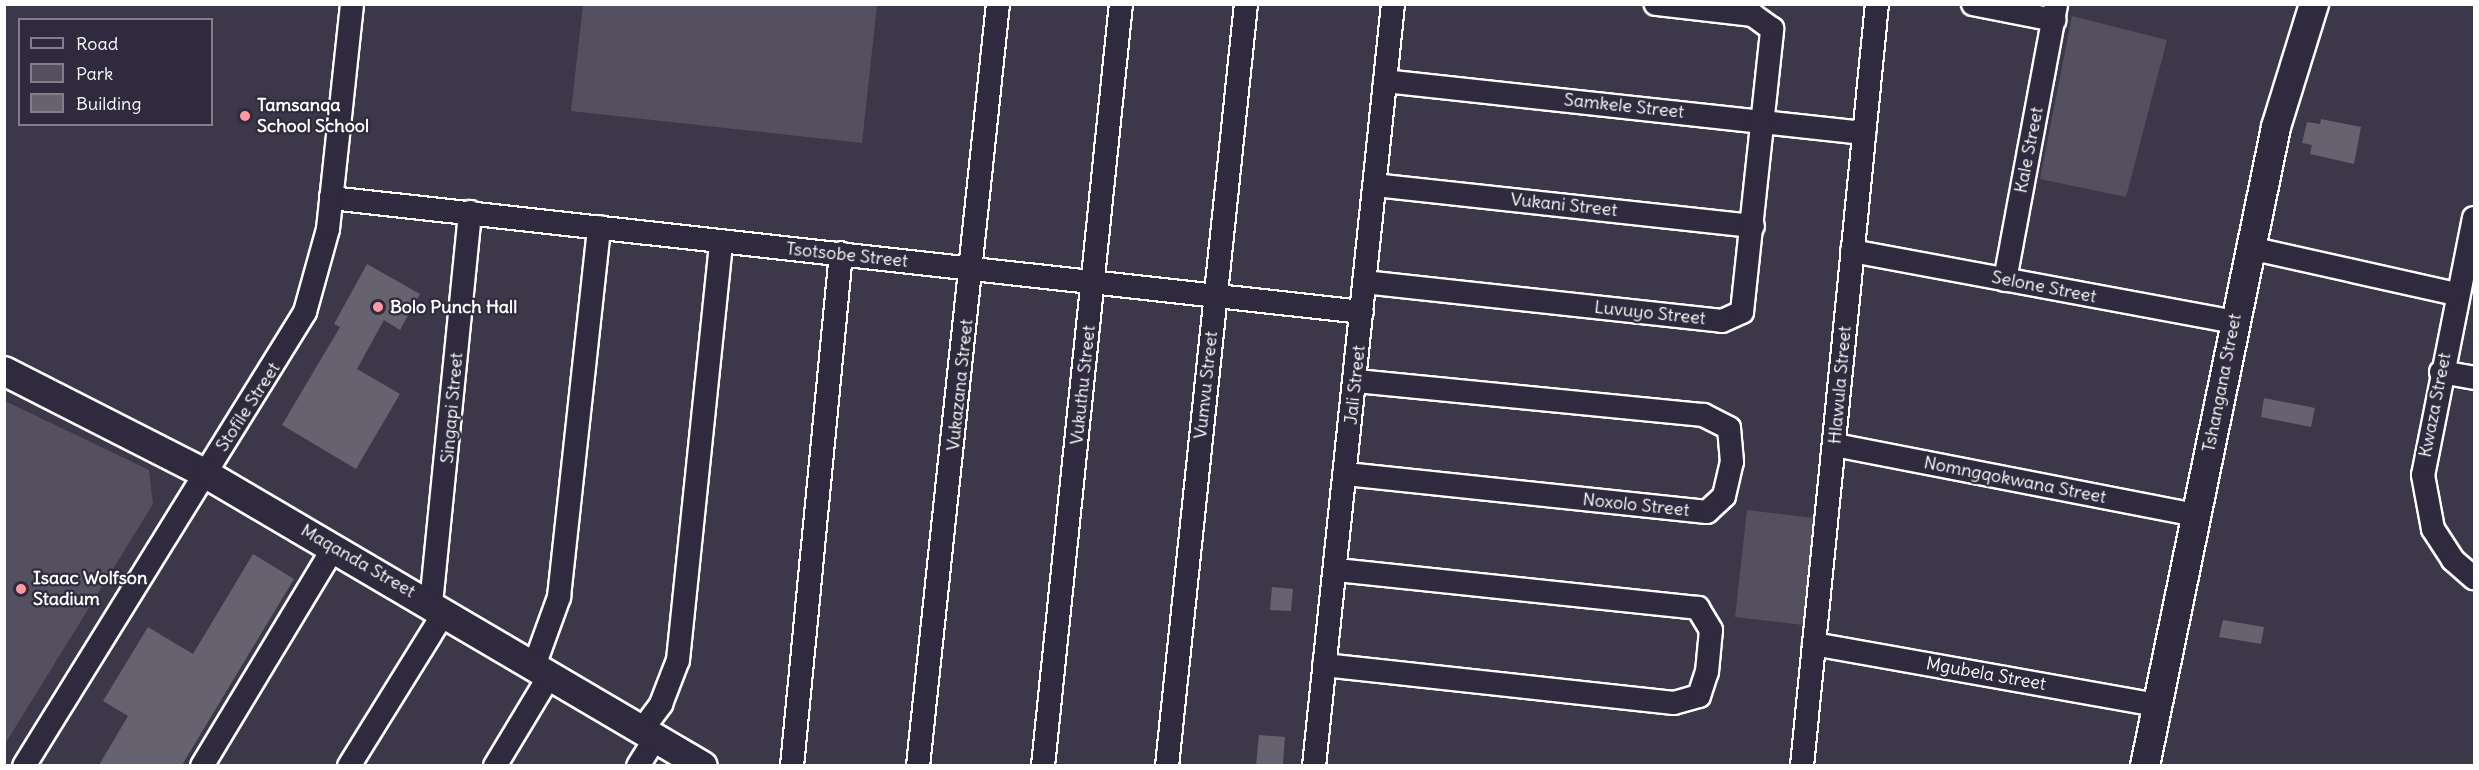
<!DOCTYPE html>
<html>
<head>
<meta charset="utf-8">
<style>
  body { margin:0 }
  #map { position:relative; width:2479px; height:770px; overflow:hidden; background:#3c3749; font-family:Delius,sans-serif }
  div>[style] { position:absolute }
  .green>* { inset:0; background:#555060 }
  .building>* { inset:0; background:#666270 }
  .roads { filter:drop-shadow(2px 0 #fff) drop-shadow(-2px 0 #fff) drop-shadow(0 2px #fff) drop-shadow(0 -2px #fff) }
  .minor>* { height:22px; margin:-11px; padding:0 11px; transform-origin:11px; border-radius:11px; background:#2f2a3d }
  .tertiary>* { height:28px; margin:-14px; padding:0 14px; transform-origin:14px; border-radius:14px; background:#2f2a3d }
  .dots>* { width:16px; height:16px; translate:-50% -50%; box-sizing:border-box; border:3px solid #2f2a3d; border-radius:50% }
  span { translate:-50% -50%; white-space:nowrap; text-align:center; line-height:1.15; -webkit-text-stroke:4.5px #2f2a3d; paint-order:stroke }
  .poi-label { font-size:18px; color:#fff; font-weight:700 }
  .left { translate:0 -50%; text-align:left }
  .street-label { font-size:18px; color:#fff }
  .frame { position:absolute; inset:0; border:6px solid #fff; pointer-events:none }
  .legend { position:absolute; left:18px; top:18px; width:195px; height:108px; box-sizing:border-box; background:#2f2a3d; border:2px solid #827f8b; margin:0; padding:8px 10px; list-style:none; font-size:18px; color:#fff }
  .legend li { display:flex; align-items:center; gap:12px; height:30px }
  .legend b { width:30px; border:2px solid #827f8b }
</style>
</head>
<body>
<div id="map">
  <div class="green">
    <i style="clip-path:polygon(583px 5px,877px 5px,862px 143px,571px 111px)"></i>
    <i style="clip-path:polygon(2072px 16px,2167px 40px,2126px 197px,2040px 179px)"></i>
    <i style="clip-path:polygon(5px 401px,149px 470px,153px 504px,5px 744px)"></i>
    <i style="clip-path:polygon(1747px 510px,1815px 518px,1803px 625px,1735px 617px)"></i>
  </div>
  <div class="building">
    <i style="clip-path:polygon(2321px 119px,2361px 127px,2354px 164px,2310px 154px,2312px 145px,2302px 143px,2307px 122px,2320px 124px)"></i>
    <i style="clip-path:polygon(367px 264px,420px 294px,400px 330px,384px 320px,357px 369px,400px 394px,356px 469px,282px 425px,340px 327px,334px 324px)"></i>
    <i style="clip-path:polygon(2264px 398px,2315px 408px,2311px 427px,2261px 417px)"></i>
    <i style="clip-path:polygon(253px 554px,294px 579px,182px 765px,99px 765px,128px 716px,103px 701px,148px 627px,193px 654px)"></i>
    <i style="clip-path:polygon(1272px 587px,1293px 589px,1291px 611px,1270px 610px)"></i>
    <i style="clip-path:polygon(2223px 620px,2264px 627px,2261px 644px,2219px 637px)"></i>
    <i style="clip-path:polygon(1259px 735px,1285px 737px,1283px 765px,1256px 765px)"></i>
  </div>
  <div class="roads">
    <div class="minor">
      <i style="left:1973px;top:4px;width:83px;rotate:11.2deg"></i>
      <i style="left:1385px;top:81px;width:482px;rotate:6.2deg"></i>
      <i style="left:1375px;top:185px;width:380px;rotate:6.2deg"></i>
      <i style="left:331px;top:198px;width:1037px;rotate:6.31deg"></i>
      <i style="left:2474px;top:218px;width:262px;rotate:101.2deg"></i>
      <i style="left:2423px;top:475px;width:55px;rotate:79.5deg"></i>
      <i style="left:2433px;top:529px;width:37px;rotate:57deg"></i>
      <i style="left:2453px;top:560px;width:28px;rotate:41deg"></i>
      <i style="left:2250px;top:248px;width:211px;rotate:12.6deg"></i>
      <i style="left:1852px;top:251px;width:390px;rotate:10.5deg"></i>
      <i style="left:2005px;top:280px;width:281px;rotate:-79.5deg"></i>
      <i style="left:1364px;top:282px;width:360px;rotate:6.2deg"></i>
      <i style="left:1722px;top:321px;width:22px;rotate:-24deg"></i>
      <i style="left:1742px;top:312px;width:285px;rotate:-83.9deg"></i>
      <i style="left:1772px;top:29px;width:24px;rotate:-144deg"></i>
      <i style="left:1753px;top:15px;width:98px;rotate:-173.5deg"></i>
      <i style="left:2441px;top:372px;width:34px;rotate:10deg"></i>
      <i style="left:1835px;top:445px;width:368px;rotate:11deg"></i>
      <i style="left:1346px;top:474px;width:363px;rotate:6deg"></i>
      <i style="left:1707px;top:512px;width:23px;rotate:-43deg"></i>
      <i style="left:1724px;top:496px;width:35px;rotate:-77deg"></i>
      <i style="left:1732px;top:462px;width:34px;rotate:-95deg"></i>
      <i style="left:1729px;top:428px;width:29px;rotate:-153deg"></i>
      <i style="left:1703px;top:415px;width:350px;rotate:-174.4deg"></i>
      <i style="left:431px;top:604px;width:394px;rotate:-84.3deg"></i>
      <i style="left:1814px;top:644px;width:349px;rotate:10.1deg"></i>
      <i style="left:1324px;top:665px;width:352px;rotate:6.2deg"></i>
      <i style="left:1674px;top:703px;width:26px;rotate:-16deg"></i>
      <i style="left:1699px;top:696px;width:25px;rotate:-72deg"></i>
      <i style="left:1707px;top:672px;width:42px;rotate:-84.6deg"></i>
      <i style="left:1711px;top:630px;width:26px;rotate:-121deg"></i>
      <i style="left:1698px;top:608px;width:364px;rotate:-174deg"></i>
      <i style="left:533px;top:669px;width:77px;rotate:-70.1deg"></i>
      <i style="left:559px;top:597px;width:372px;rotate:-83.8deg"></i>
      <i style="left:641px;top:731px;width:34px;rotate:-53deg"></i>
      <i style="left:661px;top:704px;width:47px;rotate:-68.9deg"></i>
      <i style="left:678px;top:660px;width:420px;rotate:-84.1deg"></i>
      <i style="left:24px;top:766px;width:534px;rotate:-58.24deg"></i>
      <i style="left:305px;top:312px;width:86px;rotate:-74.5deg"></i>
      <i style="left:328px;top:229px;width:226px;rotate:-83.9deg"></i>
      <i style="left:202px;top:766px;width:256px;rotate:-58.9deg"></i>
      <i style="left:349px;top:766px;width:180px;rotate:-58.2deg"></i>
      <i style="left:495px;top:766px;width:103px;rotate:-58.9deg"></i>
      <i style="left:638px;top:766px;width:31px;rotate:-58deg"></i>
      <i style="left:792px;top:766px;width:515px;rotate:-84.54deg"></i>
      <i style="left:918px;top:766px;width:766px;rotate:-84.01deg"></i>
      <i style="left:1043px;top:766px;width:766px;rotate:-84.16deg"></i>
      <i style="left:1167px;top:766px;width:766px;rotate:-84.08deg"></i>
      <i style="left:1314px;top:766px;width:766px;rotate:-84.08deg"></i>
      <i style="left:1802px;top:766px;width:766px;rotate:-84.38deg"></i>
    </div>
    <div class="tertiary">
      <i style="left:4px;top:371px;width:227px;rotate:27deg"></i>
      <i style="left:206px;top:474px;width:576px;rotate:30.44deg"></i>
      <i style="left:2145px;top:766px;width:652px;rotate:-78.41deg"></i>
      <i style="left:2276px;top:127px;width:129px;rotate:-72.8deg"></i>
    </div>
  </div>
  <div class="dots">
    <i style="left:245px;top:116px;background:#ff9aa2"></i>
    <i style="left:378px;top:307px;background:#ff9aa2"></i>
    <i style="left:21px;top:589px;background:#ff9aa2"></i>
  </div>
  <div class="poi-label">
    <span class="left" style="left:257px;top:116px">Tamsanqa<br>School School</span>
    <span class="left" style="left:390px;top:307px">Bolo Punch Hall</span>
    <span class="left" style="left:33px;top:589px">Isaac Wolfson<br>Stadium</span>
  </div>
  <div class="street-label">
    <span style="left:1624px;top:106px;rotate:6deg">Samkele Street</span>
    <span style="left:2029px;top:150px;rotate:-79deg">Kale Street</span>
    <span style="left:1564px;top:205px;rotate:6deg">Vukani Street</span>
    <span style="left:847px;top:255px;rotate:6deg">Tsotsobe Street</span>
    <span style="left:2044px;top:287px;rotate:11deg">Selone Street</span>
    <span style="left:1650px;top:313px;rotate:6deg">Luvuyo Street</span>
    <span style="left:2222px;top:383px;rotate:-79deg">Tshangana Street</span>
    <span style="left:960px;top:385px;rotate:-84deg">Vukazana Street</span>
    <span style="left:1083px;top:385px;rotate:-84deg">Vukuthu Street</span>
    <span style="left:1206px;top:385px;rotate:-84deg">Vumvu Street</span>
    <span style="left:1355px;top:385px;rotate:-84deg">Jali Street</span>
    <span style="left:1840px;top:385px;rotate:-85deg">Hlawula Street</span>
    <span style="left:2435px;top:405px;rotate:-79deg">Kwaza Street</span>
    <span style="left:248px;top:407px;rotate:-57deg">Stofile Street</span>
    <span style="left:452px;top:408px;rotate:-85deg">Singapi Street</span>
    <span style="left:2015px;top:480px;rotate:11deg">Nomngqokwana Street</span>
    <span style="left:1636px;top:505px;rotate:6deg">Noxolo Street</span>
    <span style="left:358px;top:561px;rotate:30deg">Maqanda Street</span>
    <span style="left:1986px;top:674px;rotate:10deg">Mgubela Street</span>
  </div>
  <div class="frame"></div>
  <ul class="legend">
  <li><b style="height:8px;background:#2f2a3d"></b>Road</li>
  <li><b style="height:16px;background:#555060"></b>Park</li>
  <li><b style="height:16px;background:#666270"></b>Building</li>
  </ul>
</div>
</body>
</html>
